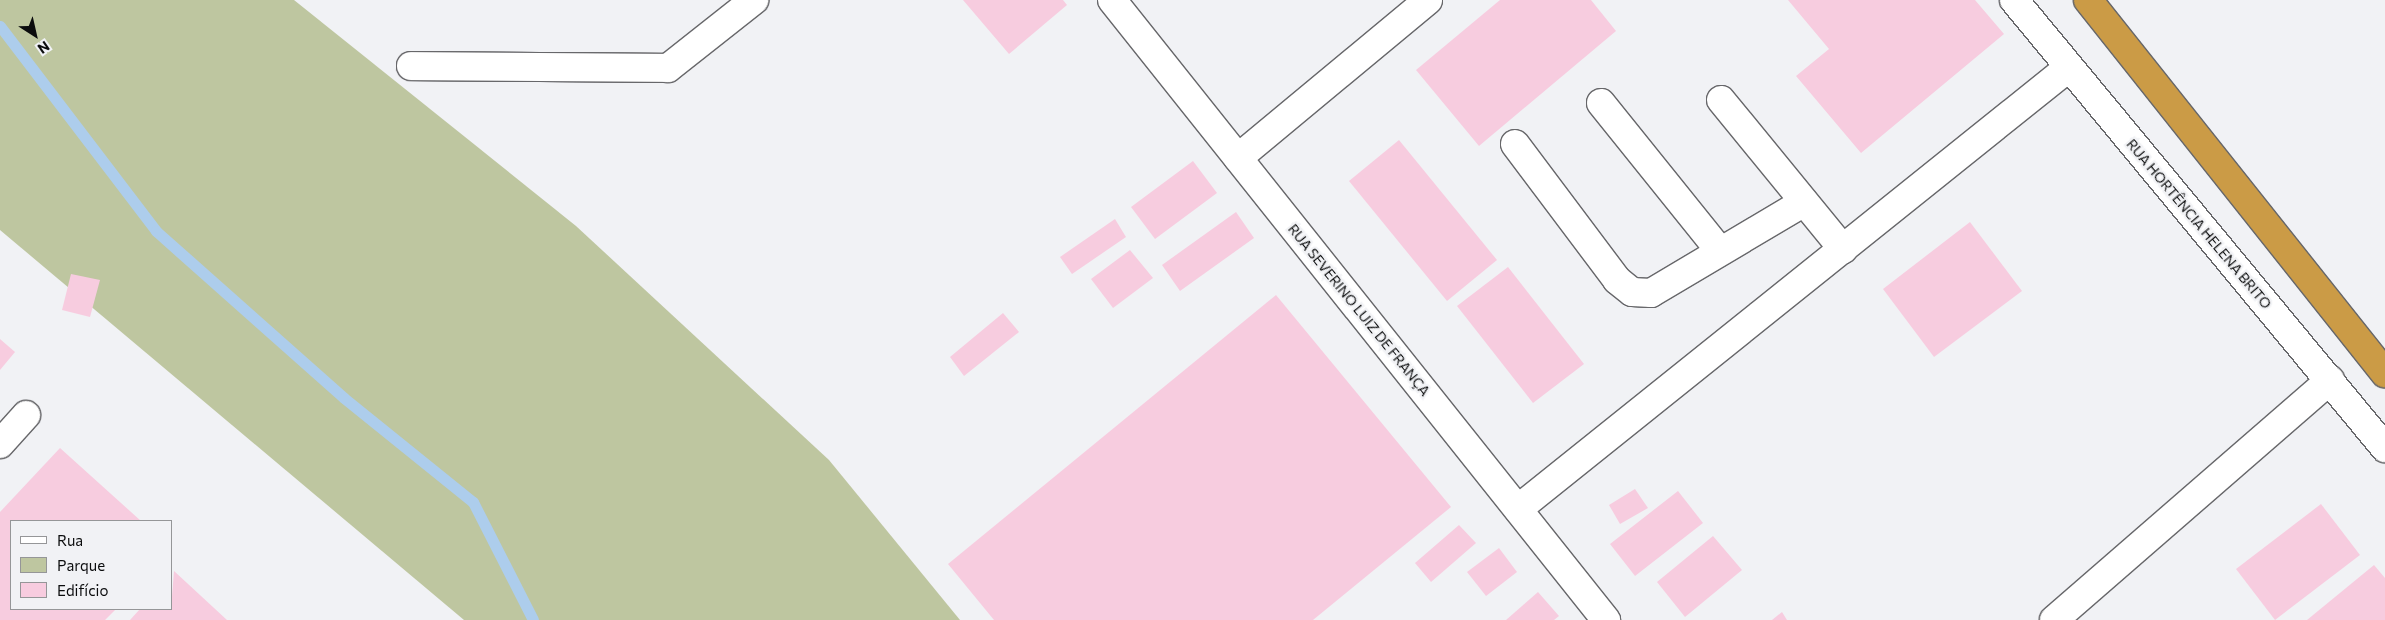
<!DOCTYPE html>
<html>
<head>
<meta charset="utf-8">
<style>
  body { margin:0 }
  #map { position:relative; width:2385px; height:620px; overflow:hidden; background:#f1f2f5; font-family:Commissioner,sans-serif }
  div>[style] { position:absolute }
  .green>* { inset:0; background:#bec6a0 }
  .stream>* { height:11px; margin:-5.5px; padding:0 5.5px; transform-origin:5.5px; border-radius:5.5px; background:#adcdec }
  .building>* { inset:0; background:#f7ccdf }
  .roads { filter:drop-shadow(1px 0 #67676a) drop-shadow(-1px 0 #67676a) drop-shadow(0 1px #67676a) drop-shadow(0 -1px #67676a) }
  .minor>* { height:28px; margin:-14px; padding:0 14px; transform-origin:14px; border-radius:14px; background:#fff }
  .highway>* { height:28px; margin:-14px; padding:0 14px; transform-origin:14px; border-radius:14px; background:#cb9b46 }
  span { translate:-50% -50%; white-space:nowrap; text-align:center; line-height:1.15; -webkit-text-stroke:4.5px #f1f2f5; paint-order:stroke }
  .street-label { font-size:14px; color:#0b0c0d }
  .legend { position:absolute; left:10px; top:520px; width:162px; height:90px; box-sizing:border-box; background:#f1f2f5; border:1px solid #959698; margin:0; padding:6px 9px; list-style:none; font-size:15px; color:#0b0c0d }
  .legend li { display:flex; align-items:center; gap:10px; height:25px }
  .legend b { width:25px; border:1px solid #959698 }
  .north { position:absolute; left:10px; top:10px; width:50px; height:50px; -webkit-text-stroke:4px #f1f2f5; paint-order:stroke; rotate:145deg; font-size:14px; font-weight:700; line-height:20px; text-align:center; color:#0b0c0d }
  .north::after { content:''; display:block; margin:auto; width:18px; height:22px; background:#0b0c0d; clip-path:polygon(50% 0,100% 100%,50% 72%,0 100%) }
</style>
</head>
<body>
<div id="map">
  <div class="green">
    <i style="clip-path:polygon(0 0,294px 0,576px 226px,829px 460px,960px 620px,464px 620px,0 230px)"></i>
  </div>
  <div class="stream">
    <i style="left:0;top:26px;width:258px;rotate:52.7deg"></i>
    <i style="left:156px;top:231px;width:251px;rotate:41.6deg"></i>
    <i style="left:344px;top:398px;width:166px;rotate:38.9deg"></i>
    <i style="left:473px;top:502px;width:132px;rotate:63deg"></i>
  </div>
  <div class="building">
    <i style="clip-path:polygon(963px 0,1063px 0,1067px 5px,1009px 54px)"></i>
    <i style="clip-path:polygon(1500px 0,1591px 0,1616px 31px,1479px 146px,1416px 70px)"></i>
    <i style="clip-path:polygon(1788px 0,1975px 0,2004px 34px,1861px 153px,1796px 76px,1829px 49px)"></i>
    <i style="clip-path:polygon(1399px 140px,1497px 260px,1447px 301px,1349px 181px)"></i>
    <i style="clip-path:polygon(1193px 161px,1217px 193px,1155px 239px,1131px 207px)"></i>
    <i style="clip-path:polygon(1236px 212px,1254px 238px,1180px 291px,1162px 265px)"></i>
    <i style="clip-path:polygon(1115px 219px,1126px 237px,1072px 274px,1060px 257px)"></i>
    <i style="clip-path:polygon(1970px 222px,2022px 291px,1934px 357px,1883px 289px)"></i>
    <i style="clip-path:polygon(1130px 250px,1153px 278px,1113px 308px,1091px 279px)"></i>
    <i style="clip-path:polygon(1508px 267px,1584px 364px,1533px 403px,1457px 306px)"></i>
    <i style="clip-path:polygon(71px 274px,100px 280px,90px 317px,62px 310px)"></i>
    <i style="clip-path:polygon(1276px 295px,1451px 507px,1313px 620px,994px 620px,948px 564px)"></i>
    <i style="clip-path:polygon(1003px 313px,1019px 332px,964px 376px,950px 357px)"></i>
    <i style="clip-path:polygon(0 339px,15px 352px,0 370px)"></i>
    <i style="clip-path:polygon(60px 448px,141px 521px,11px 521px,11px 609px,116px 609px,105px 620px,0 620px,0 512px)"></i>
    <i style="clip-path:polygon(1635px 489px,1648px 508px,1620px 524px,1609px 505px)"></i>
    <i style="clip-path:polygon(1678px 491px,1703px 523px,1635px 576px,1610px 544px)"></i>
    <i style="clip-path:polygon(2321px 504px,2360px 555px,2275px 620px,2236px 569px)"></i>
    <i style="clip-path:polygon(1459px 525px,1476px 543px,1431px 582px,1415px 563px)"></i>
    <i style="clip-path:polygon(1713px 536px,1742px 570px,1685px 617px,1657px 582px)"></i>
    <i style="clip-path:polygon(1499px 548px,1517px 572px,1486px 596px,1467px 572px)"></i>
    <i style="clip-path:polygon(2374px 565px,2385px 578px,2385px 620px,2307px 620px)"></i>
    <i style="clip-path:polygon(174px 571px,227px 620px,130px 620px,140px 609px,171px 609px)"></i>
    <i style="clip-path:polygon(1538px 592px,1559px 616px,1554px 620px,1506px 620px)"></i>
    <i style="clip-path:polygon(1782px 612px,1787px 620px,1772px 620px)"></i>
  </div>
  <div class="roads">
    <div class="minor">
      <i style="left:1112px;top:0;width:793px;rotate:51.45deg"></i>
      <i style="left:2014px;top:0;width:582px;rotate:50.37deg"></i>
      <i style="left:411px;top:66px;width:257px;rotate:0.4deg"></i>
      <i style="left:668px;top:68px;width:110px;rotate:-38.3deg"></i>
      <i style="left:1721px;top:100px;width:193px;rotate:50.7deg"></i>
      <i style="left:1601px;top:103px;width:190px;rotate:51.2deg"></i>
      <i style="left:1515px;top:144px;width:170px;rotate:53.1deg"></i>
      <i style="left:1617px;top:280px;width:19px;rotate:39deg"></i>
      <i style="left:1632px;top:292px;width:19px;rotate:3deg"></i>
      <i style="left:1651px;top:293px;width:178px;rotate:-30.7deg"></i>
      <i style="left:1238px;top:158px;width:247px;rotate:-39.7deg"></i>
      <i style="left:0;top:444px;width:39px;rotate:-48deg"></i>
      <i style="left:1518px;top:509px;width:705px;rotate:-38.72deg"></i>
      <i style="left:2054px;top:620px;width:366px;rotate:-41deg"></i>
    </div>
    <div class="highway">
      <i style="left:2088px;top:0;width:477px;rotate:51.5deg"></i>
    </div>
  </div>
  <div class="street-label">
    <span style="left:2199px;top:224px;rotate:50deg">RUA HORTÊNCIA HELENA BRITO</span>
    <span style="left:1359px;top:310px;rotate:51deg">RUA SEVERINO LUIZ DE FRANÇA</span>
  </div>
  <ul class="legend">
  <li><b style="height:6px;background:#fff"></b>Rua</li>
  <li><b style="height:14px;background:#bec6a0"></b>Parque</li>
  <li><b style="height:14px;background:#f7ccdf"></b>Edifício</li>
  </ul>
  <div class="north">N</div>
</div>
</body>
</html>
